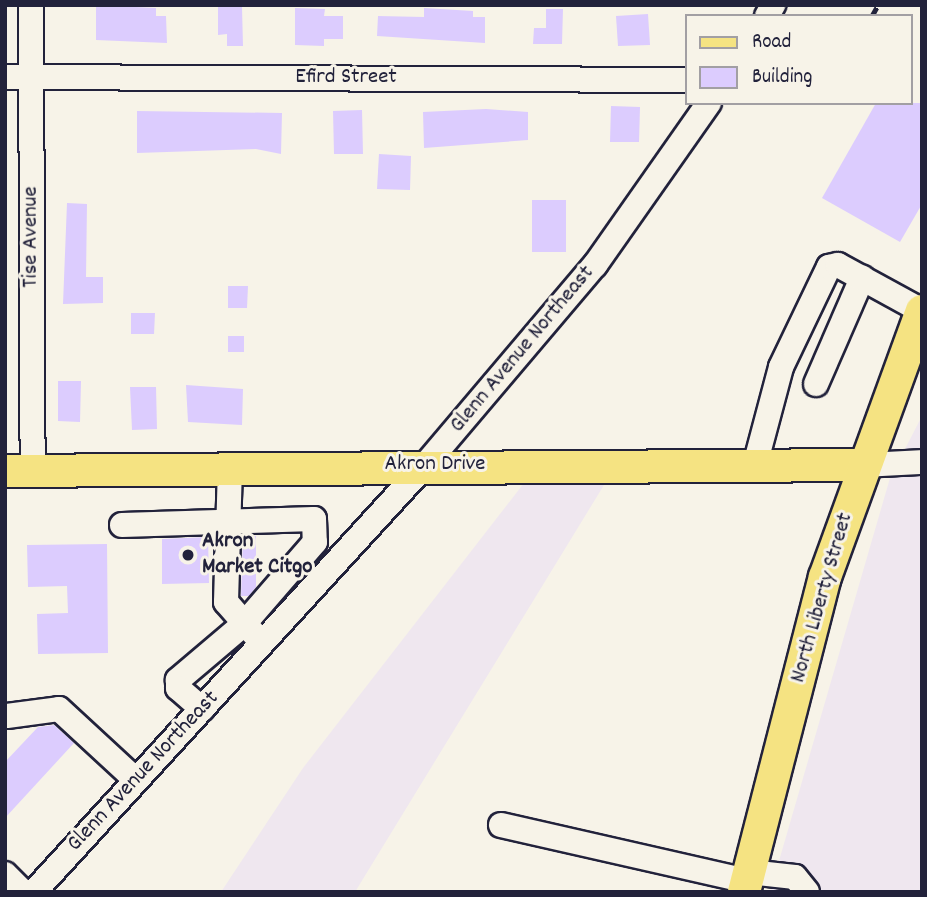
<!DOCTYPE html>
<html>
<head>
<meta charset="utf-8">
<style>
  body { margin:0 }
  #map { position:relative; width:927px; height:897px; overflow:hidden; background:#f7f3e8; font-family:Dekko,sans-serif }
  div>[style] { position:absolute }
  .built>* { inset:0; background:#efe7ef }
  .building>* { inset:0; background:#dcccfe }
  .roads { filter:drop-shadow(2px 0 #22223b) drop-shadow(-2px 0 #22223b) drop-shadow(0 2px #22223b) drop-shadow(0 -2px #22223b) }
  .minor>* { height:24px; margin:-12px; padding:0 12px; transform-origin:12px; border-radius:12px; background:#f7f3e8 }
  .major>* { height:32px; margin:-16px; padding:0 16px; transform-origin:16px; border-radius:16px; background:#f5e382 }
  .rail>* { height:5px; margin-top:-2.5px; transform-origin:0; background:repeating-linear-gradient(90deg,#22223b 0 10px,transparent 0 15px) }
  .dots>* { width:19px; height:19px; translate:-50% -50%; box-sizing:border-box; border:4px solid #f7f3e8; border-radius:50% }
  span { translate:-50% -50%; white-space:nowrap; text-align:center; line-height:1.15; -webkit-text-stroke:6px #f7f3e8; paint-order:stroke }
  .street-label { font-size:23px; color:#22223b }
  .poi-label { font-size:23px; color:#22223b; font-weight:700 }
  .left { translate:0 -50%; text-align:left }
  .frame { position:absolute; inset:0; border:7px solid #22223b; pointer-events:none }
  .legend { position:absolute; left:685px; top:14px; width:228px; height:91px; box-sizing:border-box; background:#f7f3e8; border:2px solid #a29fa3; margin:0; padding:9px 12px; list-style:none; font-size:21px; color:#22223b }
  .legend li { display:flex; align-items:center; gap:14px; height:35px }
  .legend b { width:35px; border:2px solid #a29fa3 }
</style>
</head>
<body>
<div id="map">
  <div class="built">
    <i style="clip-path:polygon(922px 416px,922px 892px,770px 892px,890px 478px)"></i>
    <i style="clip-path:polygon(524px 483px,604px 485px,355px 892px,221px 892px,303px 768px)"></i>
  </div>
  <div class="building">
    <i style="clip-path:polygon(96px 5px,156px 8px,156px 16px,166px 16px,167px 43px,96px 40px)"></i>
    <i style="clip-path:polygon(218px 7px,242px 7px,243px 46px,227px 46px,227px 34px,218px 35px)"></i>
    <i style="clip-path:polygon(295px 8px,325px 9px,324px 16px,343px 16px,343px 39px,324px 39px,324px 46px,295px 45px)"></i>
    <i style="clip-path:polygon(424px 8px,473px 11px,473px 17px,485px 17px,485px 43px,377px 36px,378px 16px,424px 17px)"></i>
    <i style="clip-path:polygon(546px 9px,563px 9px,562px 44px,533px 44px,534px 28px,546px 28px)"></i>
    <i style="clip-path:polygon(648px 14px,650px 45px,618px 46px,616px 16px)"></i>
    <i style="clip-path:polygon(876px 103px,922px 103px,922px 204px,900px 242px,822px 198px)"></i>
    <i style="clip-path:polygon(611px 106px,640px 107px,639px 142px,610px 142px)"></i>
    <i style="clip-path:polygon(486px 109px,528px 112px,528px 140px,424px 148px,423px 112px)"></i>
    <i style="clip-path:polygon(362px 110px,363px 154px,334px 154px,333px 111px)"></i>
    <i style="clip-path:polygon(137px 111px,282px 113px,281px 154px,256px 149px,137px 153px)"></i>
    <i style="clip-path:polygon(379px 154px,411px 156px,410px 190px,377px 189px)"></i>
    <i style="clip-path:polygon(532px 200px,566px 200px,566px 252px,532px 252px)"></i>
    <i style="clip-path:polygon(67px 203px,87px 204px,86px 277px,103px 277px,103px 303px,63px 304px)"></i>
    <i style="clip-path:polygon(228px 286px,248px 286px,247px 308px,228px 308px)"></i>
    <i style="clip-path:polygon(131px 313px,155px 313px,154px 334px,131px 334px)"></i>
    <i style="clip-path:polygon(228px 336px,244px 336px,244px 352px,228px 352px)"></i>
    <i style="clip-path:polygon(58px 381px,81px 381px,80px 422px,58px 421px)"></i>
    <i style="clip-path:polygon(186px 385px,243px 389px,242px 425px,188px 422px)"></i>
    <i style="clip-path:polygon(130px 387px,156px 387px,157px 429px,132px 430px)"></i>
    <i style="clip-path:polygon(243px 536px,256px 536px,256px 587px,249px 596px,241px 596px)"></i>
    <i style="clip-path:polygon(208px 537px,209px 583px,162px 584px,162px 539px)"></i>
    <i style="clip-path:polygon(107px 544px,108px 653px,38px 654px,37px 614px,68px 613px,67px 586px,28px 587px,27px 545px)"></i>
    <i style="clip-path:polygon(54px 725px,74px 743px,5px 818px,5px 762px,38px 727px)"></i>
  </div>
  <div class="roads">
    <div class="minor">
      <i style="left:31px;top:5px;width:464px;rotate:89.8deg"></i>
      <i style="left:767px;top:16px;width:13px;rotate:-61deg"></i>
      <i style="left:5px;top:77px;width:682px;rotate:0.25deg"></i>
      <i style="left:816px;top:384px;width:116px;rotate:-66.5deg"></i>
      <i style="left:755px;top:465px;width:101px;rotate:-75.1deg"></i>
      <i style="left:781px;top:367px;width:111px;rotate:-64.4deg"></i>
      <i style="left:829px;top:267px;width:9px;rotate:-13deg"></i>
      <i style="left:838px;top:265px;width:96px;rotate:28.7deg"></i>
      <i style="left:865px;top:465px;width:57px;rotate:-3deg"></i>
      <i style="left:230px;top:467px;width:135px;rotate:91.7deg"></i>
      <i style="left:226px;top:602px;width:44px;rotate:48.7deg"></i>
      <i style="left:122px;top:525px;width:192px;rotate:-1.8deg"></i>
      <i style="left:314px;top:519px;width:23px;rotate:88deg"></i>
      <i style="left:315px;top:542px;width:108px;rotate:130.9deg"></i>
      <i style="left:244px;top:624px;width:87px;rotate:139.7deg"></i>
      <i style="left:178px;top:680px;width:8px;rotate:90deg"></i>
      <i style="left:178px;top:688px;width:32px;rotate:41deg"></i>
      <i style="left:7px;top:716px;width:52px;rotate:-7.7deg"></i>
      <i style="left:59px;top:709px;width:105px;rotate:42.7deg"></i>
      <i style="left:501px;top:825px;width:252px;rotate:12.8deg"></i>
      <i style="left:749px;top:872px;width:46px;rotate:6.2deg"></i>
      <i style="left:795px;top:877px;width:19px;rotate:51deg"></i>
      <i style="left:5px;top:874px;width:25px;rotate:45deg"></i>
      <i style="left:34px;top:892px;width:580px;rotate:-47.51deg"></i>
      <i style="left:426px;top:464px;width:261px;rotate:-49.7deg"></i>
      <i style="left:595px;top:265px;width:198px;rotate:-54.9deg"></i>
    </div>
    <div class="major">
      <i style="left:5px;top:471px;width:860px;rotate:-0.4deg"></i>
      <i style="left:744px;top:892px;width:325px;rotate:-75.6deg"></i>
      <i style="left:825px;top:577px;width:283px;rotate:-70deg"></i>
    </div>
  </div>
  <div class="rail">
    <i style="left:872px;top:16px;width:13px;rotate:-61deg"></i>
  </div>
  <div class="dots">
    <i style="left:188px;top:555px;background:#22223b"></i>
  </div>
  <div class="street-label">
    <span style="left:346px;top:78px">Efird Street</span>
    <span style="left:32px;top:237px;rotate:-90deg">Tise Avenue</span>
    <span style="left:523px;top:350px;rotate:-50deg">Glenn Avenue Northeast</span>
    <span style="left:435px;top:465px">Akron Drive</span>
    <span style="left:823px;top:598px;rotate:-74deg">North Liberty Street</span>
    <span style="left:144px;top:772px;rotate:-47deg">Glenn Avenue Northeast</span>
  </div>
  <div class="poi-label">
    <span class="left" style="left:202px;top:555px">Akron<br>Market Citgo</span>
  </div>
  <div class="frame"></div>
  <ul class="legend">
  <li><b style="height:9px;background:#f5e382"></b>Road</li>
  <li><b style="height:19px;background:#dcccfe"></b>Building</li>
  </ul>
</div>
</body>
</html>
